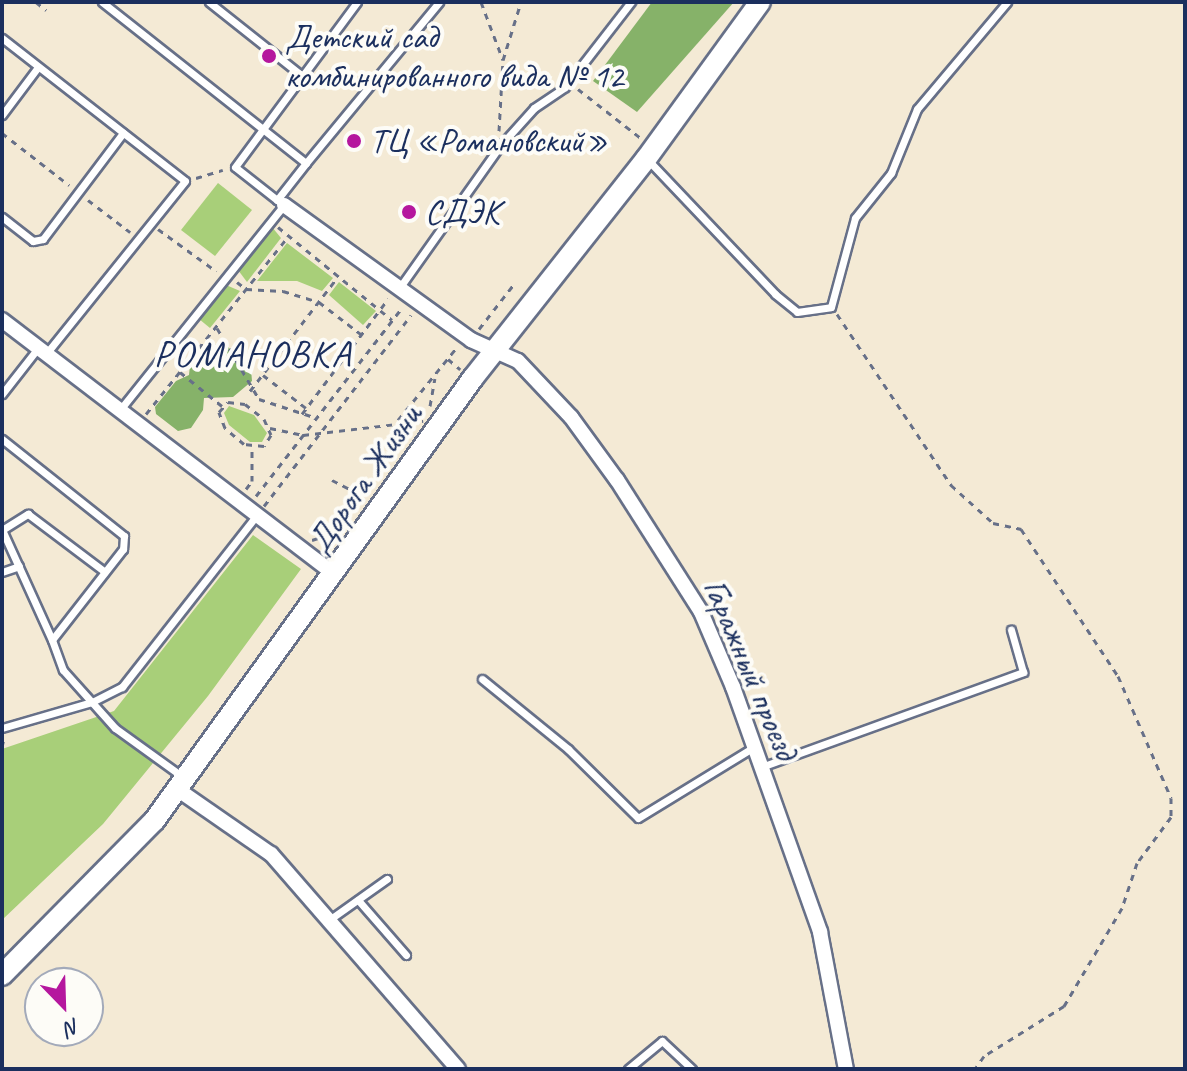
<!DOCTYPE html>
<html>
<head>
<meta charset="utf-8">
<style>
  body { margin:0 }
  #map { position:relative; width:1187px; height:1071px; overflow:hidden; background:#f4ead5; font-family:Caveat,sans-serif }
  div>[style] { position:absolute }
  .green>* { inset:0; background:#a8cf79 }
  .forest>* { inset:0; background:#86b269 }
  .path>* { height:3px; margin-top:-1.5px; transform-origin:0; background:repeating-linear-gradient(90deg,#677088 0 6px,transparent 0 12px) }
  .roads { filter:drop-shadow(2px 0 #677088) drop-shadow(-2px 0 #677088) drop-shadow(0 2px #677088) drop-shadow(0 -2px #677088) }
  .lane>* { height:7px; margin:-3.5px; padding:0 3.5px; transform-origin:3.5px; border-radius:3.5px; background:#fff }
  .street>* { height:14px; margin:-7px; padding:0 7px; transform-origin:7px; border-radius:7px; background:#fff }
  .secondary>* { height:20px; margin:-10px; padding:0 10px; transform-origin:10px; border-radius:10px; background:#fff }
  .dots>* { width:22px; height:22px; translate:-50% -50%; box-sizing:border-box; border:4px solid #fdfcf7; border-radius:50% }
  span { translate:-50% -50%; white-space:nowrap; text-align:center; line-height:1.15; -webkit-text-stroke:8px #fdfcf7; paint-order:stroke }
  .poi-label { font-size:34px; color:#1b2f5e }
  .left { translate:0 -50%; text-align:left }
  .street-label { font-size:34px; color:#1b2f5e }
  .quarter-label { font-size:38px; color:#1b2f5e; letter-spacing:2px }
  .frame { position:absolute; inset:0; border:4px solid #1b2f5e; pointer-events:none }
  .north { position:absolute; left:24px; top:967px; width:80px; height:80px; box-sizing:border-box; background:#fdfcf7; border:2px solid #a3aaba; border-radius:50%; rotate:157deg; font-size:22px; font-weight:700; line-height:32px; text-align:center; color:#1b2f5e }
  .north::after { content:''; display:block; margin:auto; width:28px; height:36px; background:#b5179e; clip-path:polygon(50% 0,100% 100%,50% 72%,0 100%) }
</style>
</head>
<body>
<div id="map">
  <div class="green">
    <i style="clip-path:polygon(218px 183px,252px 210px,215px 256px,181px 230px)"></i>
    <i style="clip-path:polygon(272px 227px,281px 238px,247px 282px,238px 270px)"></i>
    <i style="clip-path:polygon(287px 243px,333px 278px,322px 291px,297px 281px,257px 281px)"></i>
    <i style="clip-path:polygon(339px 282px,376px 311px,363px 325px,329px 295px)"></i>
    <i style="clip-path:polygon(226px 285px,240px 291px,210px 328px,199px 319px)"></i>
    <i style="clip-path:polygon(229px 406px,254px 415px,267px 433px,262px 442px,250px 442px,229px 425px,224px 413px)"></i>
    <i style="clip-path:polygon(253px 535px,301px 569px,208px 696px,103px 824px,2px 920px,2px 749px,114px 711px)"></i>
  </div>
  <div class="forest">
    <i style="clip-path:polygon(652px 2px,734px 2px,637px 112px,593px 81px)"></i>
    <i style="clip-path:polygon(225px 344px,251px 369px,252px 381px,233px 397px,204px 398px,203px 410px,191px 428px,178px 431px,156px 414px,155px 407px,176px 381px,189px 375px,190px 365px,210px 345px)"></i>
  </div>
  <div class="path">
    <i style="left:36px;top:2px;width:13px;rotate:39deg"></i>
    <i style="left:481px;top:2px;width:62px;rotate:69.2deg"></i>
    <i style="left:578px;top:89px;width:81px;rotate:38deg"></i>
    <i style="left:499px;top:131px;width:71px;rotate:-86.8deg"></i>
    <i style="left:503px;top:60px;width:61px;rotate:-72.8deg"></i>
    <i style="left:2px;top:133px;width:85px;rotate:37.8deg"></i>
    <i style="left:196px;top:178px;width:28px;rotate:-17deg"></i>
    <i style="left:88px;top:200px;width:53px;rotate:37.3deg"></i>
    <i style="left:278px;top:227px;width:147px;rotate:39.2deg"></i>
    <i style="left:158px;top:229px;width:72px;rotate:35.9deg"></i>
    <i style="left:237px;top:282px;width:11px;rotate:38deg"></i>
    <i style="left:246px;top:289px;width:37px;rotate:3deg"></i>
    <i style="left:283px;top:291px;width:38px;rotate:17deg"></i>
    <i style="left:319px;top:302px;width:54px;rotate:37.5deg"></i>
    <i style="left:837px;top:314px;width:206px;rotate:56.3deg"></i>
    <i style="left:951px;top:485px;width:57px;rotate:42.1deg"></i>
    <i style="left:993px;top:523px;width:29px;rotate:12deg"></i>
    <i style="left:1021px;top:529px;width:176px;rotate:56.6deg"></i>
    <i style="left:1118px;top:676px;width:133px;rotate:66.5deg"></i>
    <i style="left:1171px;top:798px;width:19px;rotate:90deg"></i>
    <i style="left:1171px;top:817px;width:57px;rotate:126.5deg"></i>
    <i style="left:1137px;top:863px;width:47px;rotate:108.4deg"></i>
    <i style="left:1122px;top:908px;width:114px;rotate:120.6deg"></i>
    <i style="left:1064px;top:1006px;width:94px;rotate:148deg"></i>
    <i style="left:984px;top:1056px;width:16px;rotate:125deg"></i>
    <i style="left:217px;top:328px;width:82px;rotate:59.4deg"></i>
    <i style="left:259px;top:399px;width:61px;rotate:18.1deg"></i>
    <i style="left:479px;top:329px;width:57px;rotate:-52.1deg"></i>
    <i style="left:448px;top:359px;width:16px;rotate:40deg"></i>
    <i style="left:180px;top:372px;width:54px;rotate:39deg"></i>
    <i style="left:263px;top:375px;width:54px;rotate:37.5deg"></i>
    <i style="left:250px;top:391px;width:143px;rotate:-52.4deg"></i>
    <i style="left:228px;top:402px;width:17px;rotate:7deg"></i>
    <i style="left:245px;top:404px;width:24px;rotate:38deg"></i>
    <i style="left:264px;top:419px;width:17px;rotate:66deg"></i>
    <i style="left:271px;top:435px;width:13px;rotate:122deg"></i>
    <i style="left:264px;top:446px;width:20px;rotate:-174deg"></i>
    <i style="left:244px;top:444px;width:25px;rotate:-140deg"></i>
    <i style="left:225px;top:428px;width:17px;rotate:-111deg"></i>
    <i style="left:219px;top:412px;width:13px;rotate:-48deg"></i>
    <i style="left:430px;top:406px;width:28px;rotate:-80deg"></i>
    <i style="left:146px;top:414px;width:224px;rotate:-51.3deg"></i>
    <i style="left:302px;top:414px;width:144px;rotate:-53.2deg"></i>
    <i style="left:398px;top:420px;width:95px;rotate:-51deg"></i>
    <i style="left:270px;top:428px;width:34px;rotate:12deg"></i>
    <i style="left:303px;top:435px;width:121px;rotate:-6.7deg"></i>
    <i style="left:332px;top:480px;width:31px;rotate:27deg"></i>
    <i style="left:246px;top:489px;width:10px;rotate:-53deg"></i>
    <i style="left:252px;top:481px;width:34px;rotate:-90deg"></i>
    <i style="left:256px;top:496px;width:237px;rotate:-52.2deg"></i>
    <i style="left:264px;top:506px;width:241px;rotate:-52.4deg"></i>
    <i style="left:312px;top:540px;width:20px;rotate:-18deg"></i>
    <i style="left:2px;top:747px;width:9px;rotate:-77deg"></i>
  </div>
  <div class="roads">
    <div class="lane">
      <i style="left:102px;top:2px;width:260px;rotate:38.3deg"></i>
      <i style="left:306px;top:163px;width:47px;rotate:128.1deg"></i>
      <i style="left:277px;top:200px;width:9px;rotate:36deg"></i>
      <i style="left:284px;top:205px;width:263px;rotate:128.7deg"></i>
      <i style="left:209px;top:2px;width:117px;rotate:38.4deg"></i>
      <i style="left:2px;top:38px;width:232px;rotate:38deg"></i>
      <i style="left:185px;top:181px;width:222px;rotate:128.8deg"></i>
      <i style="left:2px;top:115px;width:60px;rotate:-53.1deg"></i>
      <i style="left:648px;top:160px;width:185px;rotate:46.5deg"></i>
      <i style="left:775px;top:294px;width:28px;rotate:39deg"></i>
      <i style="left:797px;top:312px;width:34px;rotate:-8deg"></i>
      <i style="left:831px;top:307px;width:92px;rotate:-74.9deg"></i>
      <i style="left:855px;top:218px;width:58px;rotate:-51.3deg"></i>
      <i style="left:891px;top:173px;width:69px;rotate:-67.9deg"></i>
      <i style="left:917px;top:109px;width:140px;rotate:-49.9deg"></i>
      <i style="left:306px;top:163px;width:209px;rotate:-50.4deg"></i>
      <i style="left:277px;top:200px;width:53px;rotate:-141.8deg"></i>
      <i style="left:235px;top:167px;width:205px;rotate:-53.5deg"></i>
      <i style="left:2px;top:217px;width:39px;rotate:38deg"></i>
      <i style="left:33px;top:241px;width:10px;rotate:-11deg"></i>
      <i style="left:43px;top:239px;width:133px;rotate:-53deg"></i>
      <i style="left:400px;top:287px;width:171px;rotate:-54.7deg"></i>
      <i style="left:499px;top:147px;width:52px;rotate:-48.1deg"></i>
      <i style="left:534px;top:108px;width:37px;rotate:-34deg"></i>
      <i style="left:565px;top:87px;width:108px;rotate:-52.2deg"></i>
      <i style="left:2px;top:394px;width:58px;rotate:-52deg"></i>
      <i style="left:2px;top:439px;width:156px;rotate:38.5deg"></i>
      <i style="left:124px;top:536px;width:13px;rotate:94deg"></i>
      <i style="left:123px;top:549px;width:115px;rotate:128deg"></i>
      <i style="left:52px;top:640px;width:32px;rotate:70deg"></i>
      <i style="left:63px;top:670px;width:78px;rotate:48.1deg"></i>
      <i style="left:115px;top:728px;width:84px;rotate:35.8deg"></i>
      <i style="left:2px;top:572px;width:18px;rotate:-19deg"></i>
      <i style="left:52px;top:640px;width:121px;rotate:-114.4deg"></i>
      <i style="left:2px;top:530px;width:31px;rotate:-32deg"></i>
      <i style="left:28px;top:514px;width:96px;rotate:37deg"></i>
      <i style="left:482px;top:679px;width:111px;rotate:39.1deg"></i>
      <i style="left:568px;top:749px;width:98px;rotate:44.6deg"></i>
      <i style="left:638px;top:818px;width:136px;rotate:-31.5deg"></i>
      <i style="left:2px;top:728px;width:94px;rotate:-16.1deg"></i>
      <i style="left:92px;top:702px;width:34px;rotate:-27deg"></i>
      <i style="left:122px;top:687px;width:219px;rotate:-51.9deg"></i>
      <i style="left:761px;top:767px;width:279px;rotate:-19.9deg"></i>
      <i style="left:1023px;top:672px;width:44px;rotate:-105.9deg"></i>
      <i style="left:358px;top:900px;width:73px;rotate:48.9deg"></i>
      <i style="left:329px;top:920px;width:71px;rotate:-35.3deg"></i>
      <i style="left:628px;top:1069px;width:44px;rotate:-39.5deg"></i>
      <i style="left:662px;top:1041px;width:41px;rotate:43deg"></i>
    </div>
    <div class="street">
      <i style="left:284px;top:205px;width:231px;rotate:35.8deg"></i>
      <i style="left:471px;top:340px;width:51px;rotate:24.1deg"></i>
      <i style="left:518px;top:361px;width:77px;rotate:46.6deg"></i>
      <i style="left:571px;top:417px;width:78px;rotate:53.9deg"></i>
      <i style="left:617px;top:480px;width:156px;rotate:57.5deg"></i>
      <i style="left:701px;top:612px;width:82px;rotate:66.9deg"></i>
      <i style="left:733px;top:687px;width:260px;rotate:70.4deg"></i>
      <i style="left:820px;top:932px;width:139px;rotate:79.3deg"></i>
      <i style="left:2px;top:320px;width:419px;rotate:37.4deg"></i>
      <i style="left:177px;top:789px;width:114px;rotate:34.7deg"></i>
      <i style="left:271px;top:854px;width:285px;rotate:49deg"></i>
    </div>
    <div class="secondary">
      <i style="left:2px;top:975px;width:216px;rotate:-45.4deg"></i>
      <i style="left:154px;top:821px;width:546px;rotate:-54.24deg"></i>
      <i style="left:473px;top:378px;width:279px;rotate:-51.7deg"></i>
      <i style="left:646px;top:159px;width:194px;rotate:-54deg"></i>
    </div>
  </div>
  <div class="dots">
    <i style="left:269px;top:56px;background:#b5179e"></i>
    <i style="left:354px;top:141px;background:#b5179e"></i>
    <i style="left:409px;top:212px;background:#b5179e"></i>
  </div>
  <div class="poi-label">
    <span class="left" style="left:285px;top:56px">Детский сад<br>комбинированного вида № 12</span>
    <span class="left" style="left:370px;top:141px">ТЦ «Романовский»</span>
    <span class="left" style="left:425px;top:212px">СДЭК</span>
  </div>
  <div class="street-label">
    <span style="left:364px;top:478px;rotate:-55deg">Дорога Жизни</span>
    <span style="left:751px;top:669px;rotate:67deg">Гаражный проезд</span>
  </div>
  <div class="quarter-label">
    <span style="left:253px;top:354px">РОМАНОВКА</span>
  </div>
  <div class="frame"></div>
  <div class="north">N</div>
</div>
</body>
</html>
